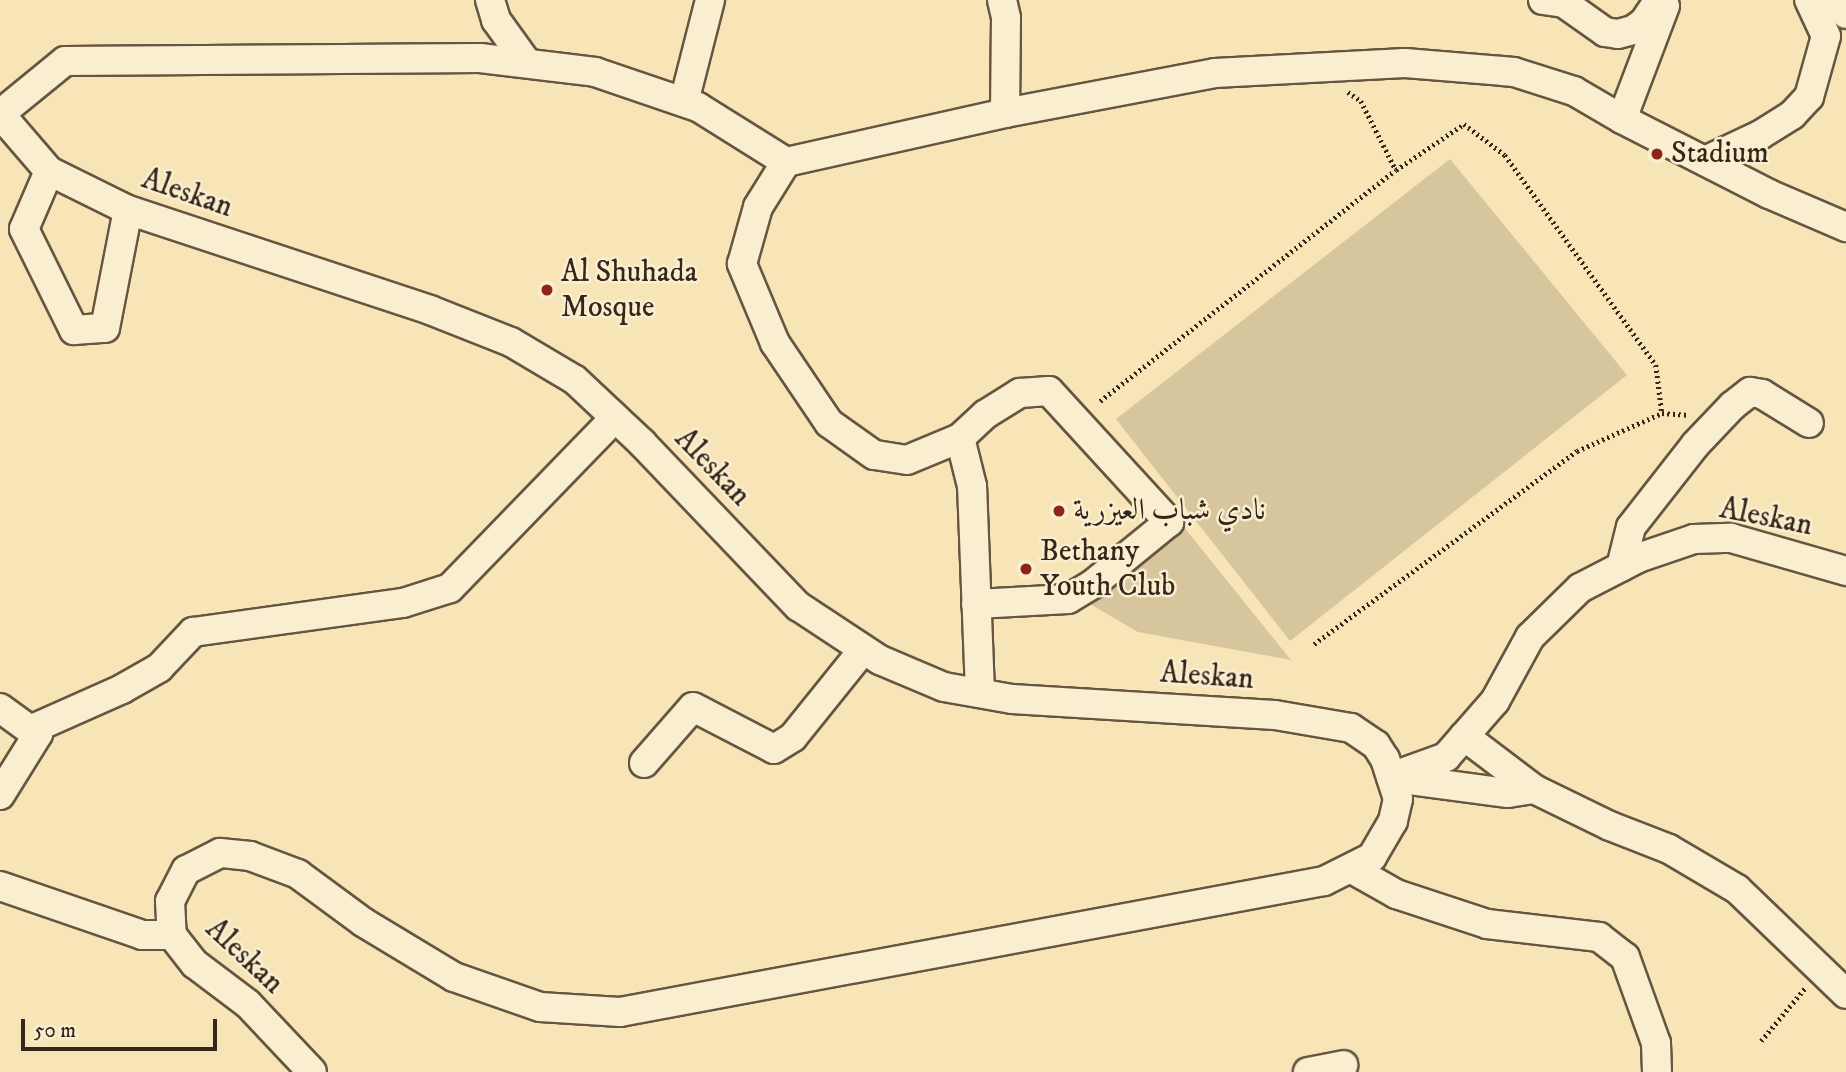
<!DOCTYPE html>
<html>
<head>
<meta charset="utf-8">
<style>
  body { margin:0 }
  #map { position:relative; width:1846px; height:1072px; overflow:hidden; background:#f7e5b8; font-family:"IM FELL DW Pica",Amiri,serif }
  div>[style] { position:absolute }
  .green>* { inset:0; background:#d6c59d }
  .path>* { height:4.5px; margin-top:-2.25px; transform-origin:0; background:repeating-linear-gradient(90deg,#352619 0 2px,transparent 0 5.5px) }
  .roads { filter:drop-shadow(2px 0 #665641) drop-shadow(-2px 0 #665641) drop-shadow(0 2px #665641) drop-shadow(0 -2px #665641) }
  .minor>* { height:28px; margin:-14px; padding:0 14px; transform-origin:14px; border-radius:14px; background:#faeed1 }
  .dots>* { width:19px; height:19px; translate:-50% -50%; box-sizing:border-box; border:4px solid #faeed1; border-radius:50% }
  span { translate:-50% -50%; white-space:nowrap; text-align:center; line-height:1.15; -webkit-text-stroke:5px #faeed1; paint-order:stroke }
  .poi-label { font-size:30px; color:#352619 }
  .left { translate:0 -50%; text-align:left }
  .street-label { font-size:30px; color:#352619 }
  .scale { position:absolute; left:21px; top:1019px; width:196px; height:32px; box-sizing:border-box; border:4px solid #352619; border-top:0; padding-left:9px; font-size:21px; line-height:24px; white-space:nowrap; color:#352619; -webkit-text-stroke:5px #faeed1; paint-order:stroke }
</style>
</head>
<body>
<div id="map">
  <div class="green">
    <i style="clip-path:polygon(1450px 159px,1627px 375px,1290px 641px,1116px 419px)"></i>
    <i style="clip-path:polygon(1183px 526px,1291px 660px,1138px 632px,1085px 601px)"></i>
  </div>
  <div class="path">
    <i style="left:1348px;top:92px;width:16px;rotate:35deg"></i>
    <i style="left:1361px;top:101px;width:77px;rotate:63.1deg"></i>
    <i style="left:1100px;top:401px;width:375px;rotate:-38deg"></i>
    <i style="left:1396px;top:170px;width:82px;rotate:-34.1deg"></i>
    <i style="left:1464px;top:124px;width:51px;rotate:37.1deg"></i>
    <i style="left:1505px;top:155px;width:259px;rotate:54.3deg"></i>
    <i style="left:1656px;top:365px;width:48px;rotate:82.9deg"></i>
    <i style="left:1314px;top:644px;width:326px;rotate:-36.3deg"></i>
    <i style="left:1577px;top:451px;width:93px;rotate:-24.1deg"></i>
    <i style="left:1662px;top:413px;width:27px;rotate:4deg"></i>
    <i style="left:1761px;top:1041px;width:69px;rotate:-50.3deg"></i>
  </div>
  <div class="roads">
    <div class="minor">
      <i style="left:490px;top:0;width:21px;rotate:73deg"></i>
      <i style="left:496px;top:20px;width:53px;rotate:54.2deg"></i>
      <i style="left:1002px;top:0;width:18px;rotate:77deg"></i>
      <i style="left:1006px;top:18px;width:95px;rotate:90.6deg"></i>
      <i style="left:1543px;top:0;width:21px;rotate:8deg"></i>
      <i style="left:1564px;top:3px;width:50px;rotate:35.3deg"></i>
      <i style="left:1605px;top:32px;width:13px;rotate:9deg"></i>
      <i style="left:1618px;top:34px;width:16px;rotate:-15deg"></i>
      <i style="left:1633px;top:30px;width:14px;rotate:-36deg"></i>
      <i style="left:1644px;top:22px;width:27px;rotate:-56deg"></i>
      <i style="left:1830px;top:0;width:21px;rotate:41deg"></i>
      <i style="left:684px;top:102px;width:105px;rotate:-75.7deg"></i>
      <i style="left:0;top:114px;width:75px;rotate:49.3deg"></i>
      <i style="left:49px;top:171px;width:88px;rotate:26.3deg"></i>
      <i style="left:128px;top:210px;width:318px;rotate:18.3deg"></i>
      <i style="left:430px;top:310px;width:87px;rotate:21.6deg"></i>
      <i style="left:511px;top:342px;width:74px;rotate:30.7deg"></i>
      <i style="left:575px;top:380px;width:92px;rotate:43.2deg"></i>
      <i style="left:642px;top:443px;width:226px;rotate:46.3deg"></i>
      <i style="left:798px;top:606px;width:98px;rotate:33.4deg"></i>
      <i style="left:880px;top:660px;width:69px;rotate:22.9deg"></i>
      <i style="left:944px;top:687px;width:69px;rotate:10deg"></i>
      <i style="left:1012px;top:699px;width:263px;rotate:3.5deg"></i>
      <i style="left:1275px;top:715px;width:77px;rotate:9.7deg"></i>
      <i style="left:1351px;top:728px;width:30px;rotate:34deg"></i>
      <i style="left:1376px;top:745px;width:17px;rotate:57deg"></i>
      <i style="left:1385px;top:759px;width:42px;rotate:72deg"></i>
      <i style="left:1398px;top:799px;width:23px;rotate:103deg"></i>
      <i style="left:1393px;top:821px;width:42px;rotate:120.3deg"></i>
      <i style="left:1372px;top:857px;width:54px;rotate:153.4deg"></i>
      <i style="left:1324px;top:881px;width:716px;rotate:169.46deg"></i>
      <i style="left:620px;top:1012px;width:80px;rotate:-176.4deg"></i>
      <i style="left:540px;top:1007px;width:91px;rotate:-160.8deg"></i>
      <i style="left:454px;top:977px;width:106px;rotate:-148.9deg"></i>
      <i style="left:363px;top:922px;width:81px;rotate:-143.6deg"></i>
      <i style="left:298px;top:874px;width:51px;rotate:-159.4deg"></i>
      <i style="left:250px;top:856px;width:30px;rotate:-174deg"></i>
      <i style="left:220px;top:853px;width:38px;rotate:153deg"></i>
      <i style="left:186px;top:870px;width:35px;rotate:117deg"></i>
      <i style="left:170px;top:901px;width:34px;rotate:87deg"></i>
      <i style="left:172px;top:935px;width:37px;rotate:52deg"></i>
      <i style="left:195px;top:964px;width:66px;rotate:37deg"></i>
      <i style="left:248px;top:1004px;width:93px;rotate:46.7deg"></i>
      <i style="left:0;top:114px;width:84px;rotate:-39.2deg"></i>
      <i style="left:65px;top:61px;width:415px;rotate:-0.4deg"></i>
      <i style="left:480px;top:58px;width:116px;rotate:6.9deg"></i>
      <i style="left:595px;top:72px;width:109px;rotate:18.8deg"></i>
      <i style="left:698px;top:107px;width:104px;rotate:32deg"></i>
      <i style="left:1622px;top:119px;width:121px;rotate:-69.2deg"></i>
      <i style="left:1705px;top:161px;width:61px;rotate:-25.3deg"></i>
      <i style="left:1760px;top:135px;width:38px;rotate:-32deg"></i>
      <i style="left:1792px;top:115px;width:25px;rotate:-47deg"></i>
      <i style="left:1809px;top:97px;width:63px;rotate:-74.4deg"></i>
      <i style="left:1826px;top:36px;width:40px;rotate:-115deg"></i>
      <i style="left:49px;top:171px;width:63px;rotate:113.3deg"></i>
      <i style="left:24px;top:229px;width:113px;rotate:63.7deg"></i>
      <i style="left:74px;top:330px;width:31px;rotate:-4deg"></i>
      <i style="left:105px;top:328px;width:120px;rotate:-79deg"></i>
      <i style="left:960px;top:438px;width:35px;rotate:-43deg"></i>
      <i style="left:986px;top:414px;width:40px;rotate:-32deg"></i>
      <i style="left:1020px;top:393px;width:29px;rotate:-4deg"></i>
      <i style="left:1049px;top:391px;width:178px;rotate:47.5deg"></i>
      <i style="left:1169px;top:522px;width:98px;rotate:140.8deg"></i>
      <i style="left:1093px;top:584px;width:29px;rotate:149deg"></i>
      <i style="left:1068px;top:599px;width:92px;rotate:176.9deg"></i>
      <i style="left:1621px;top:567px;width:41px;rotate:-76deg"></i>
      <i style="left:1631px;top:527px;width:104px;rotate:-52deg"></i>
      <i style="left:1695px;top:445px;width:54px;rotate:-46.5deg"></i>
      <i style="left:1732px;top:406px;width:23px;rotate:-38deg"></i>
      <i style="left:1750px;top:392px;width:12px;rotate:9deg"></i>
      <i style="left:1762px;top:394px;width:55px;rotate:31.7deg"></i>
      <i style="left:980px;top:693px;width:207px;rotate:-92.2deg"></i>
      <i style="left:972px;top:486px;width:49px;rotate:-104deg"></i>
      <i style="left:960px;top:438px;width:57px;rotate:157.5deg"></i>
      <i style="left:907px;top:460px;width:33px;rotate:-171deg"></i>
      <i style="left:874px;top:455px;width:55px;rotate:-144.6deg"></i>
      <i style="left:829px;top:423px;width:97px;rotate:-124deg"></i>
      <i style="left:775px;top:343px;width:86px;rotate:-112.7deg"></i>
      <i style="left:742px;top:264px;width:59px;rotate:-74.3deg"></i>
      <i style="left:758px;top:207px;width:53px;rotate:-58.1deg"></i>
      <i style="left:786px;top:162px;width:224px;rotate:-12.6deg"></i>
      <i style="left:1005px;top:113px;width:214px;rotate:-10.8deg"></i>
      <i style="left:1215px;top:73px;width:190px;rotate:-3deg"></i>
      <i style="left:1405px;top:63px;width:109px;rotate:4.7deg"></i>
      <i style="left:1514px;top:72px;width:63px;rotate:17.6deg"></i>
      <i style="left:1574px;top:91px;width:56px;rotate:30.3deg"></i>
      <i style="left:1622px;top:119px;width:165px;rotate:27deg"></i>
      <i style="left:1769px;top:194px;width:84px;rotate:23.2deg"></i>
      <i style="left:0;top:708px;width:37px;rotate:36deg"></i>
      <i style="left:30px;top:730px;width:101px;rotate:-24deg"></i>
      <i style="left:122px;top:689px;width:43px;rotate:-29.6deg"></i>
      <i style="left:159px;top:668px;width:50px;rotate:-46.6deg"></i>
      <i style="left:193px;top:632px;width:212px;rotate:-7.9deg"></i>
      <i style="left:403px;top:603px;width:49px;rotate:-17.7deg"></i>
      <i style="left:450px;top:588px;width:237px;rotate:-45.9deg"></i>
      <i style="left:1464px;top:736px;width:88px;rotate:37.1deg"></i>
      <i style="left:1534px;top:789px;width:85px;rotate:26deg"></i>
      <i style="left:1610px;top:826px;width:63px;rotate:21.3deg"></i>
      <i style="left:1669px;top:849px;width:79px;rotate:30.5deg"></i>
      <i style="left:1737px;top:889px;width:151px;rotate:43.9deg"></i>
      <i style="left:644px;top:763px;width:74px;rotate:-48.8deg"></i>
      <i style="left:693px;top:707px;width:91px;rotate:27.4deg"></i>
      <i style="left:774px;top:749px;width:22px;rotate:-32deg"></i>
      <i style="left:793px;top:737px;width:112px;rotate:-51.2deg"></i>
      <i style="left:1391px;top:777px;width:59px;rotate:-20deg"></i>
      <i style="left:1446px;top:757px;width:74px;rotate:-48.8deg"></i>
      <i style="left:1495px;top:701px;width:73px;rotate:-61.3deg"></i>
      <i style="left:1530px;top:637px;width:70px;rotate:-44.4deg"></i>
      <i style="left:1580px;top:588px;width:65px;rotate:-27.3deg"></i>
      <i style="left:1638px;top:558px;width:59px;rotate:-18.7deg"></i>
      <i style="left:1694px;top:539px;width:37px;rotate:-2deg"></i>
      <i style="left:1731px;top:538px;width:120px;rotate:16deg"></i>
      <i style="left:1395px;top:778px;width:114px;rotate:7.6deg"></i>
      <i style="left:1508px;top:793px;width:26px;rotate:-9deg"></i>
      <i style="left:0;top:795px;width:72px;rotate:-58.1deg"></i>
      <i style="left:38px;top:734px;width:7px;rotate:-106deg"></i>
      <i style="left:1352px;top:869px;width:51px;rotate:29.6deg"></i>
      <i style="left:1396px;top:894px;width:96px;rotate:18.2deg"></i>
      <i style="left:1487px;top:924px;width:113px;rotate:6.6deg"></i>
      <i style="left:1599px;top:937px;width:33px;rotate:38deg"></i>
      <i style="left:1625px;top:957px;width:91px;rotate:70.2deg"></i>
      <i style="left:1656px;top:1043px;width:29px;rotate:88deg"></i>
      <i style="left:0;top:886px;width:150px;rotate:19deg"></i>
      <i style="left:142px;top:935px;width:30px"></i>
      <i style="left:1308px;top:1072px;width:36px;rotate:-11deg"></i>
    </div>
  </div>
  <div class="dots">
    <i style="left:1657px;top:154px;background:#8f2418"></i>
    <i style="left:547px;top:290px;background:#8f2418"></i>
    <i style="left:1059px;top:511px;background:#8f2418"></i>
    <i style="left:1026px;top:569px;background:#8f2418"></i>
  </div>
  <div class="poi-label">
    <span class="left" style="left:1671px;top:154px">Stadium</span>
    <span class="left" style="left:561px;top:290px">Al Shuhada<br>Mosque</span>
    <span class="left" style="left:1073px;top:511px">نادي شباب العيزرية</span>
    <span class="left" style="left:1040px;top:569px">Bethany<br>Youth Club</span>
  </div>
  <div class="street-label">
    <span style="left:187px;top:194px;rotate:19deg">Aleskan</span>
    <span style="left:712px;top:468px;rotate:46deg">Aleskan</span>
    <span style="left:1766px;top:518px;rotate:11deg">Aleskan</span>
    <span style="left:1207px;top:677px;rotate:4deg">Aleskan</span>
    <span style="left:244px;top:957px;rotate:43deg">Aleskan</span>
  </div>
  <div class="scale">50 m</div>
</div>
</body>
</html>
